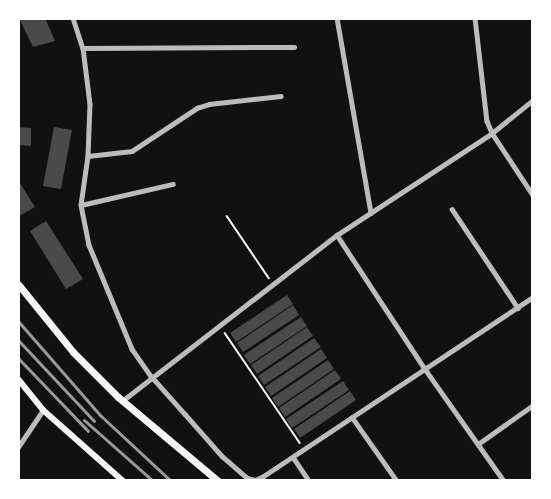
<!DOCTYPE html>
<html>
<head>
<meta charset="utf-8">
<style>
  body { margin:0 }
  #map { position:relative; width:551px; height:499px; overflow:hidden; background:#111; font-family:"Space Grotesk",sans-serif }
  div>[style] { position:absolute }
  .building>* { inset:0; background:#4a4a4a }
  .path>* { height:1.5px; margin:-0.75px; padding:0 0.75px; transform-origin:0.75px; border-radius:0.75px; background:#f5f5f5 }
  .minor>* { height:4.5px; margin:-2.25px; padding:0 2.25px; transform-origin:2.25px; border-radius:2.25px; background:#bcbcbc }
  .tertiary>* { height:5px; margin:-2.5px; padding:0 2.5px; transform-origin:2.5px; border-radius:2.5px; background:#bcbcbc }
  .secondary>* { height:6px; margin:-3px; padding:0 3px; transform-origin:3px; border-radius:3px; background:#f5f5f5 }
  .primary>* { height:7px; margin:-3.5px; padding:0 3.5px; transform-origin:3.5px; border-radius:3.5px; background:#f5f5f5 }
  .rail>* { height:3px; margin:-1.5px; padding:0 1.5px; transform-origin:1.5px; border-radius:1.5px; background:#9a9a9a }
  span { translate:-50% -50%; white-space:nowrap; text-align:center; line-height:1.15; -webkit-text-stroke:6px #fff; paint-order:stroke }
  .frame { position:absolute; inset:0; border:20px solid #fff; pointer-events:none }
</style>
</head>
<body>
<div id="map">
  <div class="building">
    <i style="clip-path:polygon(19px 18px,45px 18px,55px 41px,33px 47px)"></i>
    <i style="clip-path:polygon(18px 127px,31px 128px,31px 146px,18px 145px)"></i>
    <i style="clip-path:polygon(54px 127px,72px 130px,61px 189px,43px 186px)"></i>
    <i style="clip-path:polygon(18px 180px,35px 207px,19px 216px,18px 214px)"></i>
    <i style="clip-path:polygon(46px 221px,83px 279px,66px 289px,30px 231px)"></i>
    <i style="clip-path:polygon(287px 295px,293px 304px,236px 342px,230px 333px)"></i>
    <i style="clip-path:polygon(293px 305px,299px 315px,243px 352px,237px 343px)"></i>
    <i style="clip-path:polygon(301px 317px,307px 326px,250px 364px,244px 355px)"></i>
    <i style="clip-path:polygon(307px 327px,313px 336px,257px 374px,251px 365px)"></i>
    <i style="clip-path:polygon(314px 338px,321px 347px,264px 385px,258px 376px)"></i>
    <i style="clip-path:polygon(321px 349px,327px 358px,271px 396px,265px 387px)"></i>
    <i style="clip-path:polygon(328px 360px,334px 369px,278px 407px,272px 398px)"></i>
    <i style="clip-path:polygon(335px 370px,341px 379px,285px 417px,279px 408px)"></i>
    <i style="clip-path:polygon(343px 381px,349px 390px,292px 428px,286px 419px)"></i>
    <i style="clip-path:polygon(350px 391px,356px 400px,300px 438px,294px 429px)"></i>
  </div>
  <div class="path">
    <i style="left:227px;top:216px;width:75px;rotate:55.9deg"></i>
    <i style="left:225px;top:333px;width:133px;rotate:55.7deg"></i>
  </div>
  <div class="minor">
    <i style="left:73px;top:18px;width:32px;rotate:72deg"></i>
    <i style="left:83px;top:48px;width:56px;rotate:82.9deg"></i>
    <i style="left:90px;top:104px;width:52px;rotate:92.2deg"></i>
    <i style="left:88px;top:156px;width:49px;rotate:98.1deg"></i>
    <i style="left:81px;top:205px;width:41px;rotate:78.7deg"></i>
    <i style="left:89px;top:245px;width:113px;rotate:67.5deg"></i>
    <i style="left:132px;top:349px;width:33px;rotate:55deg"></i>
    <i style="left:151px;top:376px;width:51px;rotate:48.2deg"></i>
    <i style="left:185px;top:414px;width:56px;rotate:48.6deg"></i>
    <i style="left:222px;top:456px;width:33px;rotate:41deg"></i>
    <i style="left:247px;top:478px;width:8px;rotate:14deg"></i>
    <i style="left:255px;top:480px;width:8px;rotate:-23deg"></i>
    <i style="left:262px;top:477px;width:325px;rotate:-33.6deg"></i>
    <i style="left:337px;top:18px;width:198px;rotate:80.1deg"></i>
    <i style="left:475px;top:18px;width:104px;rotate:83.4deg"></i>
    <i style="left:487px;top:121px;width:13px;rotate:67deg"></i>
    <i style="left:492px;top:133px;width:74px;rotate:56.5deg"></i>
    <i style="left:83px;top:48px;width:211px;rotate:-0.3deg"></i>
    <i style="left:88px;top:156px;width:44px;rotate:-6.5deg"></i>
    <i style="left:132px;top:151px;width:78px;rotate:-33.5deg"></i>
    <i style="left:197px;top:108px;width:13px;rotate:-18deg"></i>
    <i style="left:209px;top:104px;width:72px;rotate:-6.3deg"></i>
    <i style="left:81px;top:205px;width:94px;rotate:-12.9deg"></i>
    <i style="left:452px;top:209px;width:119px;rotate:56.3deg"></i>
    <i style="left:337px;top:235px;width:160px;rotate:56.7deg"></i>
    <i style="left:425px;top:369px;width:137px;rotate:54.8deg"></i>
    <i style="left:122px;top:401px;width:272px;rotate:-37.7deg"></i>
    <i style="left:337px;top:235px;width:186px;rotate:-33.3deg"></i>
    <i style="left:492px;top:133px;width:53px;rotate:-38.8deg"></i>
    <i style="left:352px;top:417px;width:78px;rotate:54.9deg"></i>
    <i style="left:478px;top:444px;width:67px;rotate:-35.3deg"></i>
    <i style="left:293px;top:457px;width:29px;rotate:56deg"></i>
  </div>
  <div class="tertiary">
    <i style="left:18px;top:447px;width:45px;rotate:-56deg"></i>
  </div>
  <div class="secondary">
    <i style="left:18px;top:379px;width:40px;rotate:51deg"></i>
    <i style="left:43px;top:410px;width:107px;rotate:41.6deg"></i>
  </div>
  <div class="primary">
    <i style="left:18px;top:284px;width:87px;rotate:51deg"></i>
    <i style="left:73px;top:352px;width:64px;rotate:45deg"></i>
    <i style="left:118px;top:397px;width:131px;rotate:40deg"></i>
  </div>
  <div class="rail">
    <i style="left:18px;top:321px;width:126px;rotate:48.9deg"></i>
    <i style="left:101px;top:416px;width:96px;rotate:42.9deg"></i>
    <i style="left:18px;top:340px;width:111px;rotate:46.8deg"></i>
    <i style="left:18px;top:358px;width:101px;rotate:46.2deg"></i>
    <i style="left:84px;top:420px;width:92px;rotate:41.5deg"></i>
  </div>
  <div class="frame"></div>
</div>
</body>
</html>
